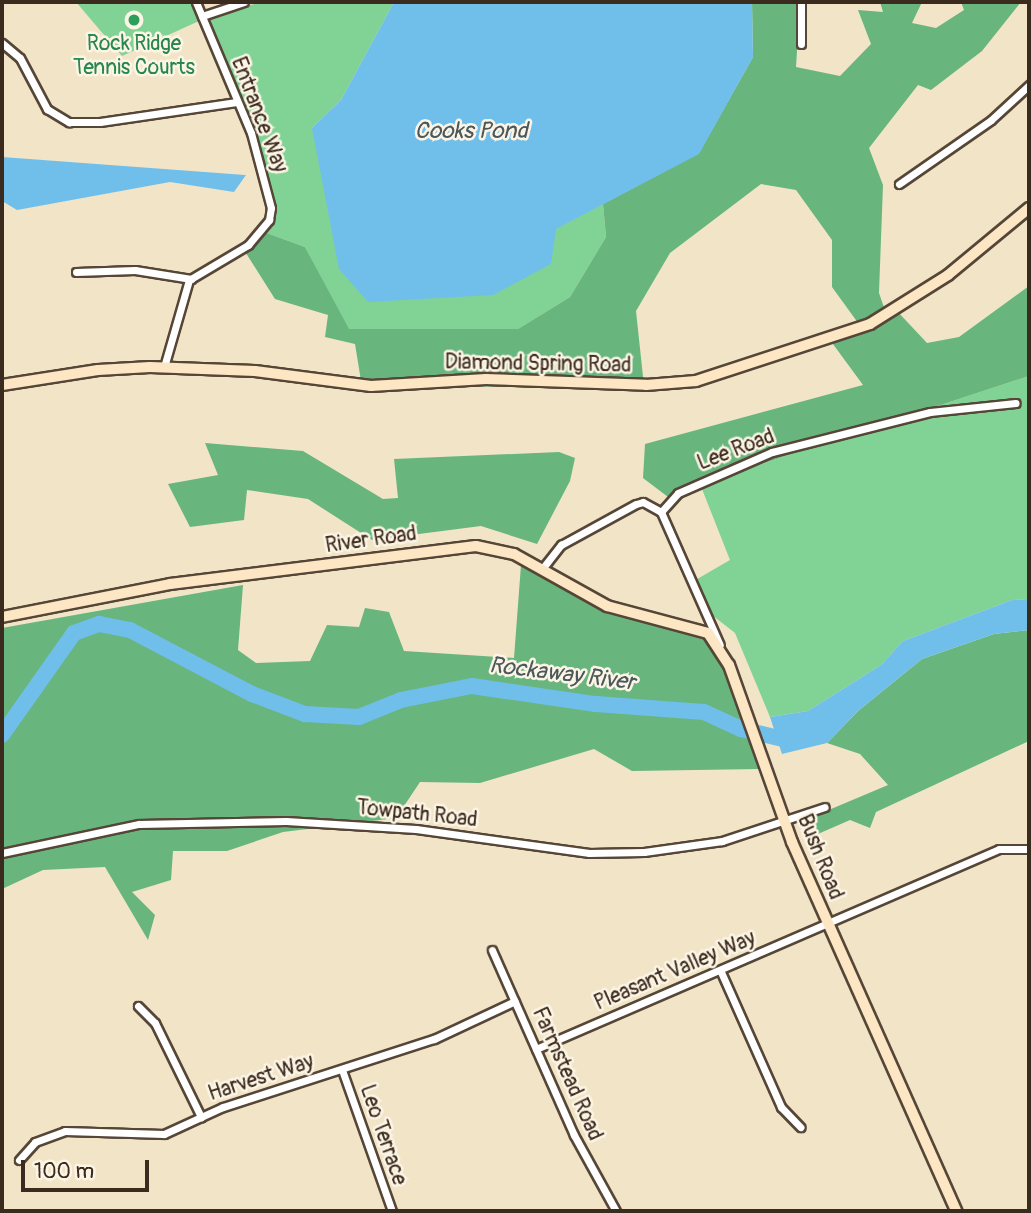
<!DOCTYPE html>
<html>
<head>
<meta charset="utf-8">
<style>
  body { margin:0 }
  #map { position:relative; width:1031px; height:1213px; overflow:hidden; background:#f1e4c7; font-family:Pangolin,sans-serif }
  div>[style] { position:absolute }
  .green>* { inset:0; background:#80d395 }
  .forest>* { inset:0; background:#68b57e }
  .water>* { inset:0; background:#6fbfea }
  .river>* { height:16px; margin:-8px; padding:0 8px; transform-origin:8px; border-radius:8px; background:#6fbfea }
  .roads { filter:drop-shadow(2px 0 #564637) drop-shadow(-2px 0 #564637) drop-shadow(0 2px #564637) drop-shadow(0 -2px #564637) }
  .street>* { height:7px; margin:-3.5px; padding:0 3.5px; transform-origin:3.5px; border-radius:3.5px; background:#fff }
  .secondary>* { height:10px; margin:-5px; padding:0 5px; transform-origin:5px; border-radius:5px; background:#fce6c4 }
  .dots>* { width:19px; height:19px; translate:-50% -50%; box-sizing:border-box; border:4px solid #fcf5e5; border-radius:50% }
  span { translate:-50% -50%; white-space:nowrap; text-align:center; line-height:1.15; -webkit-text-stroke:5px #fcf5e5; paint-order:stroke }
  .leisure-label { font-size:21px; color:#27864d }
  .street-label { font-size:21px; color:#3b2a1e }
  .water-label { font-size:23px; color:#4b575b; font-style:italic }
  .frame { position:absolute; inset:0; border:4px solid #3b2a1e; pointer-events:none }
  .scale { position:absolute; left:21px; top:1160px; width:128px; height:32px; box-sizing:border-box; border:4px solid #3b2a1e; border-top:0; padding-left:9px; font-size:21px; line-height:24px; white-space:nowrap; color:#3b2a1e; -webkit-text-stroke:5px #fcf5e5; paint-order:stroke }
</style>
</head>
<body>
<div id="map">
  <div class="green">
    <i style="clip-path:polygon(76px 2px,191px 2px,199px 20px,261px 2px,394px 2px,341px 100px,312px 128px,555px 229px,603px 204px,606px 237px,570px 297px,518px 329px,348px 329px,305px 247px,264px 232px,271px 191px,199px 21px,122px 56px)"></i>
    <i style="clip-path:polygon(1029px 376px,1029px 599px,1012px 600px,903px 641px,881px 665px,808px 711px,770px 717px,735px 633px,703px 608px,692px 582px,730px 560px,700px 484px)"></i>
  </div>
  <div class="forest">
    <i style="clip-path:polygon(752px 2px,800px 2px,796px 67px,840px 76px,871px 44px,858px 10px,883px 12px,880px 2px,922px 2px,912px 23px,936px 28px,964px 10px,961px 2px,1021px 2px,982px 51px,931px 90px,918px 85px,869px 148px,883px 185px,879px 293px,887px 316px,897px 311px,927px 343px,959px 337px,1029px 286px,1029px 376px,700px 484px,672px 500px,643px 478px,645px 444px,863px 385px,830px 340px,861px 327px,832px 287px,832px 240px,796px 190px,761px 184px,670px 253px,636px 311px,644px 386px,362px 387px,355px 344px,325px 337px,328px 315px,275px 299px,244px 250px,264px 232px,305px 247px,349px 329px,518px 329px,570px 297px,606px 237px,603px 204px,699px 153px,753px 57px)"></i>
    <i style="clip-path:polygon(205px 443px,303px 451px,383px 499px,398px 498px,394px 459px,559px 452px,575px 458px,570px 481px,537px 544px,481px 526px,372px 540px,308px 499px,247px 490px,244px 520px,190px 527px,168px 484px,218px 475px)"></i>
    <i style="clip-path:polygon(521px 565px,607px 612px,655px 621px,702px 637px,716px 650px,735px 693px,759px 769px,632px 771px,594px 749px,480px 783px,420px 782px,396px 818px,283px 832px,227px 851px,173px 851px,171px 880px,132px 892px,155px 915px,148px 940px,105px 867px,43px 870px,2px 889px,2px 628px,243px 585px,238px 650px,256px 663px,310px 661px,327px 625px,359px 627px,365px 608px,389px 612px,404px 651px,514px 658px)"></i>
    <i style="clip-path:polygon(1029px 630px,1029px 741px,876px 812px,870px 828px,850px 820px,811px 837px,805px 820px,888px 785px,860px 754px,827px 743px,858px 711px,922px 659px,994px 634px)"></i>
  </div>
  <div class="water">
    <i style="clip-path:polygon(394px 2px,752px 2px,753px 57px,699px 154px,556px 229px,551px 264px,493px 295px,368px 302px,339px 269px,312px 128px,341px 100px)"></i>
    <i style="clip-path:polygon(2px 157px,245px 175px,246px 175px,234px 192px,170px 182px,17px 210px,2px 201px)"></i>
    <i style="clip-path:polygon(1029px 599px,1029px 630px,994px 634px,922px 659px,858px 711px,827px 743px,782px 754px,770px 717px,808px 711px,881px 665px,903px 641px,1012px 600px)"></i>
  </div>
  <div class="river">
    <i style="left:2px;top:735px;width:125px;rotate:-54.8deg"></i>
    <i style="left:74px;top:633px;width:27px;rotate:-20deg"></i>
    <i style="left:99px;top:624px;width:32px;rotate:11deg"></i>
    <i style="left:130px;top:630px;width:138px;rotate:27.7deg"></i>
    <i style="left:252px;top:694px;width:57px;rotate:20.7deg"></i>
    <i style="left:305px;top:714px;width:54px;rotate:3.2deg"></i>
    <i style="left:359px;top:717px;width:45px;rotate:-22deg"></i>
    <i style="left:401px;top:700px;width:72px;rotate:-11.2deg"></i>
    <i style="left:472px;top:686px;width:125px;rotate:8.3deg"></i>
    <i style="left:596px;top:704px;width:108px;rotate:4.2deg"></i>
    <i style="left:704px;top:712px;width:41px;rotate:24.7deg"></i>
    <i style="left:741px;top:729px;width:43px;rotate:13.4deg"></i>
    <i style="left:783px;top:739px;width:13px;rotate:-18deg"></i>
  </div>
  <div class="roads">
    <div class="street">
      <i style="left:801px;top:2px;width:42px;rotate:90deg"></i>
      <i style="left:202px;top:16px;width:44px;rotate:-18.4deg"></i>
      <i style="left:2px;top:43px;width:23px;rotate:40deg"></i>
      <i style="left:20px;top:58px;width:58px;rotate:62.1deg"></i>
      <i style="left:47px;top:109px;width:26px;rotate:31deg"></i>
      <i style="left:69px;top:122px;width:31px"></i>
      <i style="left:100px;top:122px;width:138px;rotate:-8.3deg"></i>
      <i style="left:899px;top:184px;width:112px;rotate:-34.8deg"></i>
      <i style="left:991px;top:120px;width:52px;rotate:-42.6deg"></i>
      <i style="left:76px;top:272px;width:59px;rotate:-1.9deg"></i>
      <i style="left:135px;top:270px;width:57px;rotate:9.1deg"></i>
      <i style="left:164px;top:367px;width:91px;rotate:-74deg"></i>
      <i style="left:189px;top:280px;width:69px;rotate:-30.7deg"></i>
      <i style="left:248px;top:245px;width:33px;rotate:-50deg"></i>
      <i style="left:269px;top:220px;width:12px;rotate:-81deg"></i>
      <i style="left:271px;top:208px;width:78px;rotate:-104.9deg"></i>
      <i style="left:251px;top:133px;width:142px;rotate:-112.8deg"></i>
      <i style="left:661px;top:512px;width:25px;rotate:-48deg"></i>
      <i style="left:678px;top:493px;width:103px;rotate:-23.6deg"></i>
      <i style="left:772px;top:452px;width:163px;rotate:-14.2deg"></i>
      <i style="left:930px;top:412px;width:86px;rotate:-6deg"></i>
      <i style="left:661px;top:512px;width:145px;rotate:66.1deg"></i>
      <i style="left:542px;top:569px;width:31px;rotate:-52deg"></i>
      <i style="left:561px;top:545px;width:85px;rotate:-28.7deg"></i>
      <i style="left:636px;top:504px;width:7px;rotate:-16deg"></i>
      <i style="left:643px;top:502px;width:21px;rotate:29deg"></i>
      <i style="left:2px;top:853px;width:140px;rotate:-12deg"></i>
      <i style="left:139px;top:824px;width:147px;rotate:-1.2deg"></i>
      <i style="left:286px;top:821px;width:130px;rotate:3.5deg"></i>
      <i style="left:416px;top:829px;width:175px;rotate:7.9deg"></i>
      <i style="left:589px;top:853px;width:55px;rotate:-1deg"></i>
      <i style="left:644px;top:852px;width:79px;rotate:-8deg"></i>
      <i style="left:722px;top:841px;width:108px;rotate:-18.3deg"></i>
      <i style="left:492px;top:950px;width:202px;rotate:66.1deg"></i>
      <i style="left:574px;top:1135px;width:87px;rotate:61.1deg"></i>
      <i style="left:721px;top:972px;width:148px;rotate:66deg"></i>
      <i style="left:781px;top:1107px;width:28px;rotate:46deg"></i>
      <i style="left:138px;top:1006px;width:24px;rotate:45deg"></i>
      <i style="left:155px;top:1023px;width:105px;rotate:63.9deg"></i>
      <i style="left:536px;top:1049px;width:504px;rotate:-23.36deg"></i>
      <i style="left:999px;top:849px;width:30px"></i>
      <i style="left:342px;top:1070px;width:150px;rotate:70.5deg"></i>
      <i style="left:19px;top:1160px;width:24px;rotate:-48deg"></i>
      <i style="left:35px;top:1142px;width:32px;rotate:-20deg"></i>
      <i style="left:65px;top:1131px;width:99px;rotate:1.7deg"></i>
      <i style="left:164px;top:1134px;width:65px;rotate:-24.6deg"></i>
      <i style="left:223px;top:1107px;width:222px;rotate:-17.9deg"></i>
      <i style="left:434px;top:1039px;width:89px;rotate:-25.1deg"></i>
    </div>
    <div class="secondary">
      <i style="left:2px;top:385px;width:97px;rotate:-8.9deg"></i>
      <i style="left:98px;top:370px;width:52px;rotate:-3.3deg"></i>
      <i style="left:150px;top:367px;width:105px;rotate:2.2deg"></i>
      <i style="left:255px;top:371px;width:117px;rotate:7.4deg"></i>
      <i style="left:371px;top:386px;width:115px;rotate:-3.5deg"></i>
      <i style="left:486px;top:379px;width:160px;rotate:2.1deg"></i>
      <i style="left:646px;top:385px;width:50px;rotate:-4.6deg"></i>
      <i style="left:696px;top:381px;width:183px;rotate:-18.1deg"></i>
      <i style="left:870px;top:324px;width:92px;rotate:-32.1deg"></i>
      <i style="left:948px;top:275px;width:105px;rotate:-39.6deg"></i>
      <i style="left:2px;top:617px;width:171px;rotate:-11.1deg"></i>
      <i style="left:170px;top:584px;width:308px;rotate:-7.1deg"></i>
      <i style="left:476px;top:546px;width:39px;rotate:12deg"></i>
      <i style="left:514px;top:554px;width:107px;rotate:29.2deg"></i>
      <i style="left:607px;top:606px;width:105px;rotate:15deg"></i>
      <i style="left:708px;top:633px;width:38px;rotate:57deg"></i>
      <i style="left:729px;top:665px;width:188px;rotate:70.4deg"></i>
      <i style="left:792px;top:842px;width:404px;rotate:66deg"></i>
    </div>
  </div>
  <div class="dots">
    <i style="left:134px;top:20px;background:#2e9e5b"></i>
  </div>
  <div class="leisure-label">
    <span style="left:134px;top:56px">Rock Ridge<br>Tennis Courts</span>
  </div>
  <div class="street-label">
    <span style="left:259px;top:115px;rotate:69deg">Entrance Way</span>
    <span style="left:538px;top:364px;rotate:1deg">Diamond Spring Road</span>
    <span style="left:736px;top:450px;rotate:-21deg">Lee Road</span>
    <span style="left:371px;top:540px;rotate:-8deg">River Road</span>
    <span style="left:417px;top:814px;rotate:6deg">Towpath Road</span>
    <span style="left:820px;top:857px;rotate:68deg">Bush Road</span>
    <span style="left:675px;top:971px;rotate:-23deg">Pleasant Valley Way</span>
    <span style="left:567px;top:1074px;rotate:66deg">Farmstead Road</span>
    <span style="left:261px;top:1078px;rotate:-18deg">Harvest Way</span>
    <span style="left:383px;top:1135px;rotate:71deg">Leo Terrace</span>
  </div>
  <div class="water-label">
    <span style="left:471px;top:131px">Cooks Pond</span>
    <span style="left:562px;top:674px;rotate:7deg">Rockaway River</span>
  </div>
  <div class="frame"></div>
  <div class="scale">100 m</div>
</div>
</body>
</html>
